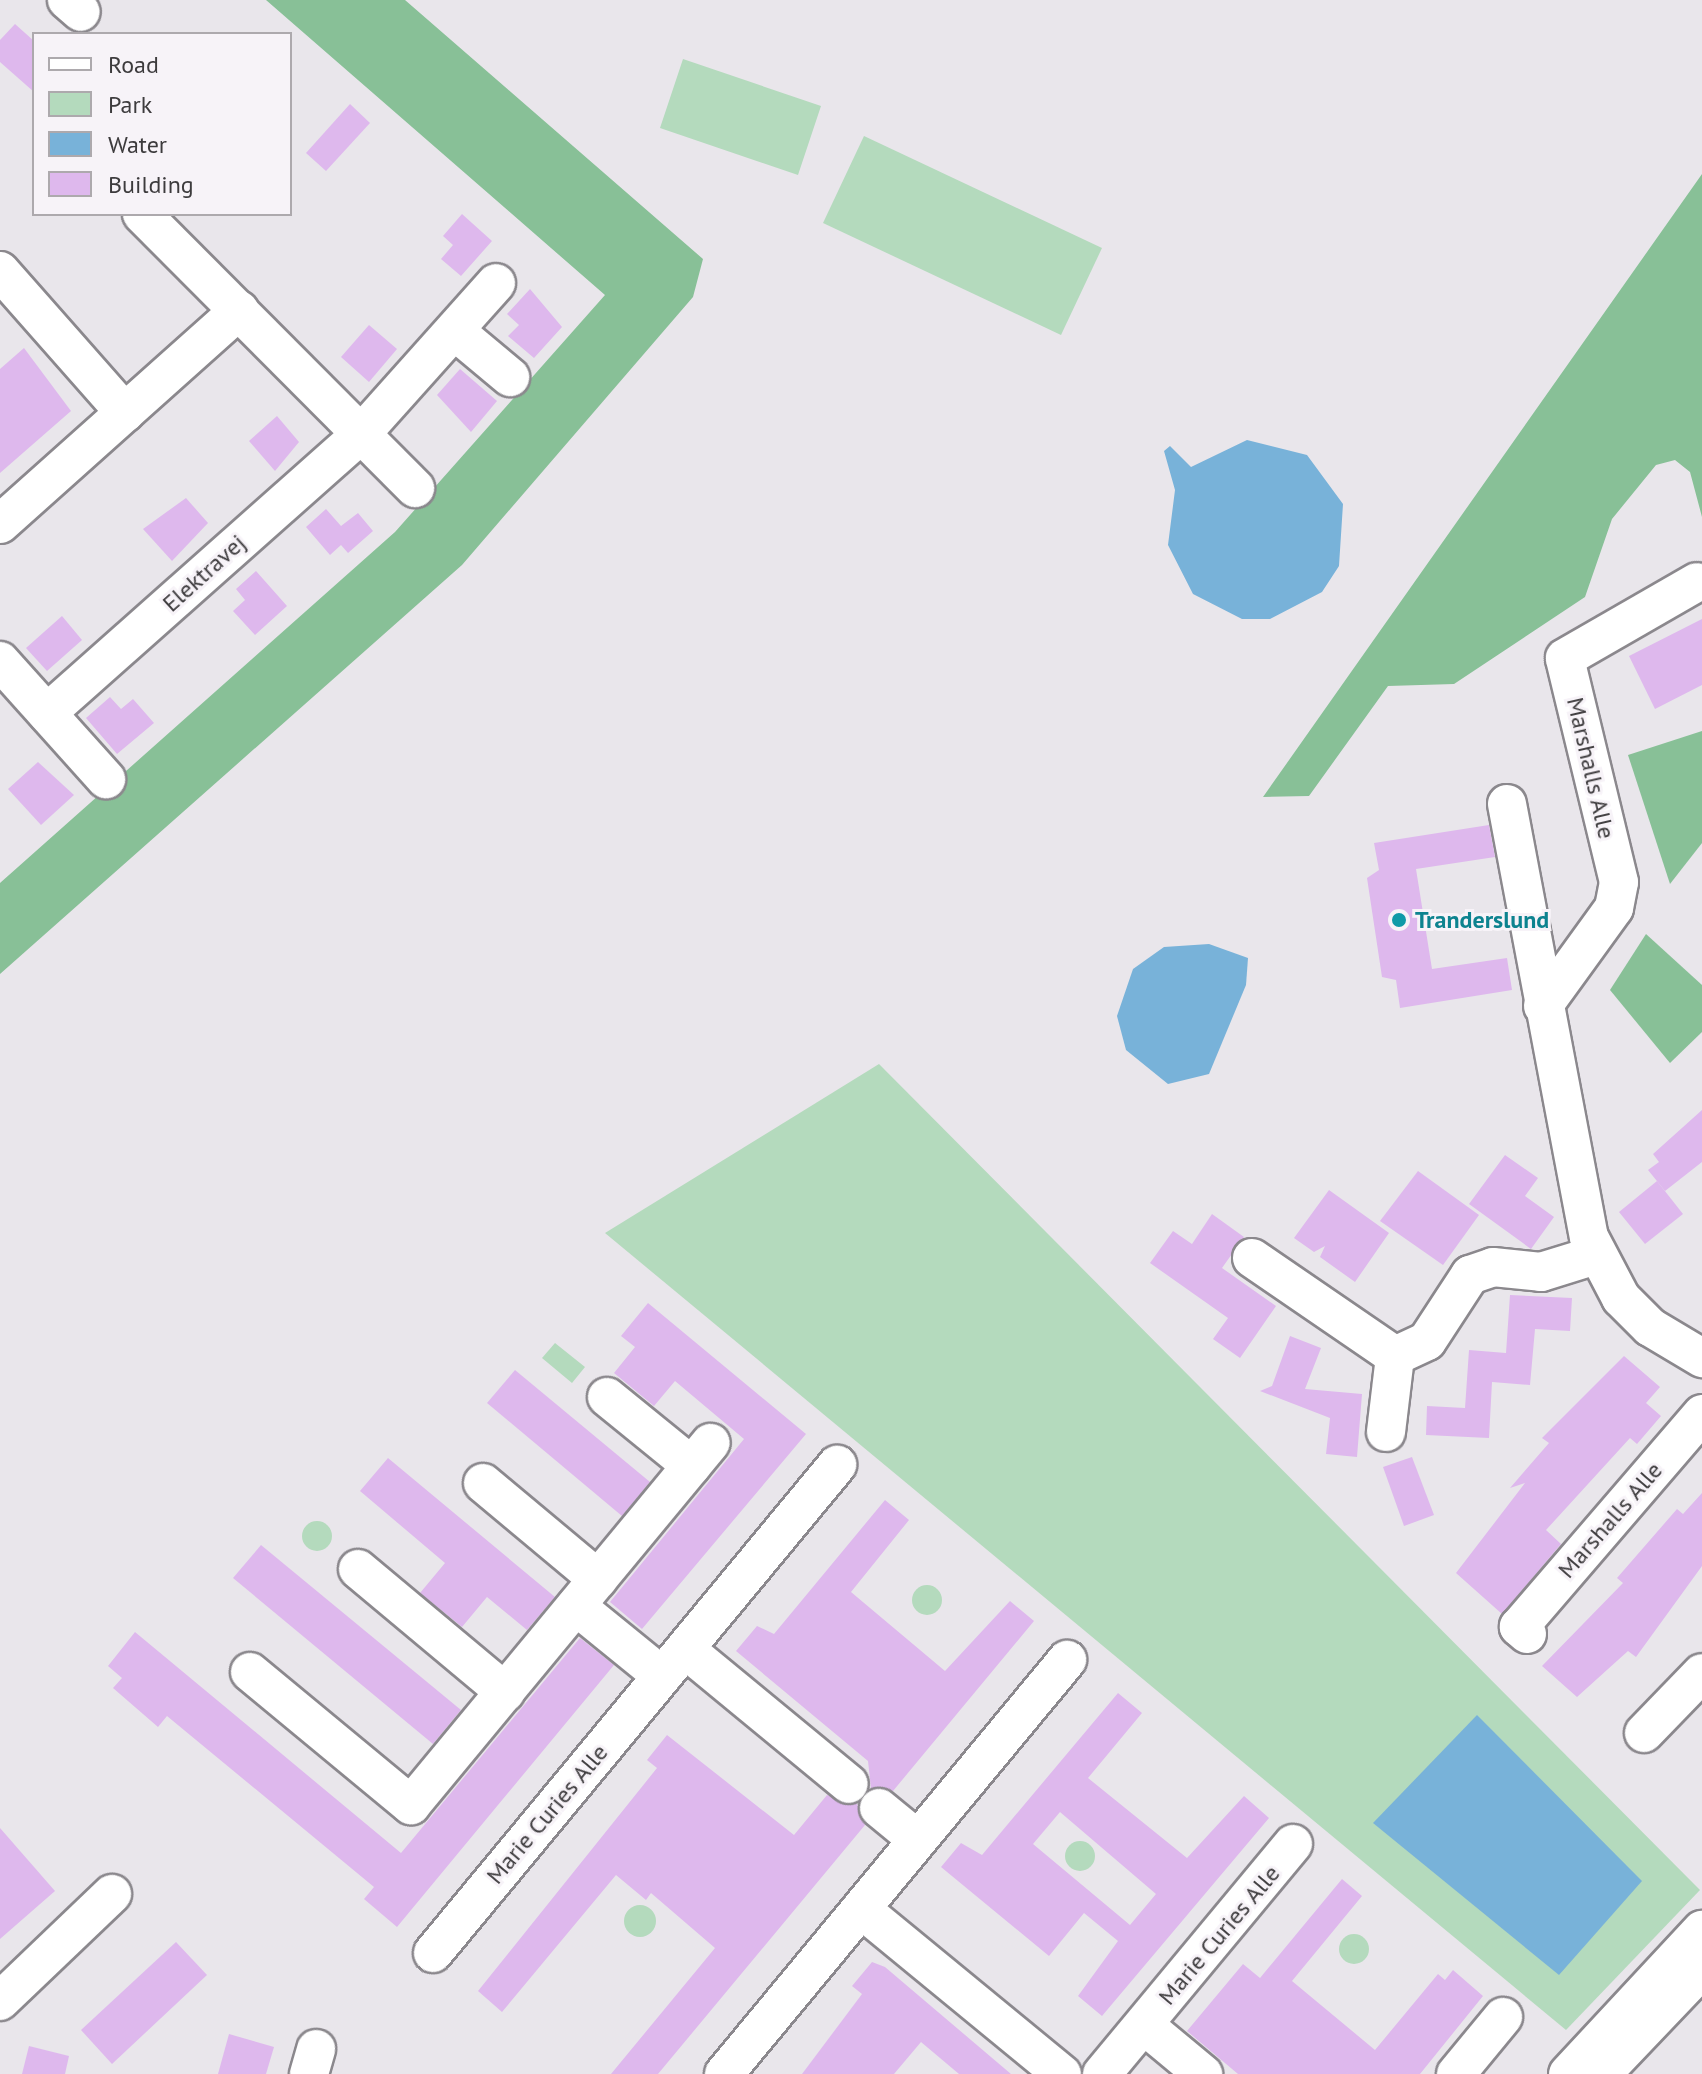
<!DOCTYPE html>
<html>
<head>
<meta charset="utf-8">
<style>
  body { margin:0 }
  #map { position:relative; width:1702px; height:2074px; overflow:hidden; background:#e9e6eb; font-family:"PT Sans",sans-serif }
  div>[style] { position:absolute }
  .green>* { inset:0; background:#b4dabd }
  .round { border-radius:50% }
  .forest>* { inset:0; background:#88c097 }
  .water>* { inset:0; background:#78b2d9 }
  .building>* { inset:0; background:#deb8ed }
  .roads { filter:drop-shadow(2px 0 #8b888d) drop-shadow(-2px 0 #8b888d) drop-shadow(0 2px #8b888d) drop-shadow(0 -2px #8b888d) }
  .minor>* { height:38px; margin:-19px; padding:0 19px; transform-origin:19px; border-radius:19px; background:#fff }
  .dots>* { width:22px; height:22px; translate:-50% -50%; box-sizing:border-box; border:4px solid #f7f3f8; border-radius:50% }
  span { translate:-50% -50%; white-space:nowrap; text-align:center; line-height:1.15; -webkit-text-stroke:6px #f7f3f8; paint-order:stroke }
  .street-label { font-size:24px; color:#3d3b3d }
  .culture-label { font-size:24px; color:#0d838f; font-weight:700 }
  .left { translate:0 -50%; text-align:left }
  .legend { position:absolute; left:32px; top:32px; width:260px; height:184px; box-sizing:border-box; background:#f7f3f8; border:2px solid #ada9ad; margin:0; padding:10px 14px; list-style:none; font-size:24px; color:#3d3b3d }
  .legend li { display:flex; align-items:center; gap:16px; height:40px }
  .legend b { width:40px; border:2px solid #ada9ad }
</style>
</head>
<body>
<div id="map">
  <div class="green">
    <i style="clip-path:polygon(683px 59px,821px 106px,798px 175px,660px 128px)"></i>
    <i style="clip-path:polygon(864px 136px,1102px 248px,1061px 335px,823px 223px)"></i>
    <i style="clip-path:polygon(879px 1064px,1700px 1890px,1566px 2030px,605px 1233px)"></i>
    <i style="clip-path:polygon(555px 1343px,585px 1367px,572px 1383px,542px 1358px)"></i>
    <i class="round" style="left:302px;top:1521px;width:30px;height:30px"></i>
    <i class="round" style="left:912px;top:1585px;width:30px;height:30px"></i>
    <i class="round" style="left:1065px;top:1841px;width:30px;height:30px"></i>
    <i class="round" style="left:624px;top:1905px;width:32px;height:32px"></i>
    <i class="round" style="left:1339px;top:1934px;width:30px;height:30px"></i>
  </div>
  <div class="forest">
    <i style="clip-path:polygon(266px 0,405px 0,703px 259px,693px 297px,462px 565px,0 974px,0 883px,395px 532px,605px 295px)"></i>
    <i style="clip-path:polygon(1702px 174px,1702px 517px,1690px 472px,1675px 460px,1656px 465px,1612px 519px,1585px 597px,1454px 684px,1388px 686px,1309px 796px,1263px 797px)"></i>
    <i style="clip-path:polygon(1702px 731px,1702px 843px,1670px 884px,1628px 755px)"></i>
    <i style="clip-path:polygon(1646px 934px,1702px 985px,1702px 1032px,1670px 1063px,1610px 990px)"></i>
  </div>
  <div class="water">
    <i style="clip-path:polygon(1247px 440px,1307px 455px,1343px 504px,1339px 566px,1322px 592px,1270px 619px,1242px 619px,1193px 594px,1168px 545px,1175px 490px,1164px 451px,1170px 446px,1191px 467px)"></i>
    <i style="clip-path:polygon(1209px 944px,1248px 958px,1246px 985px,1209px 1074px,1168px 1084px,1126px 1050px,1117px 1016px,1133px 969px,1164px 947px)"></i>
    <i style="clip-path:polygon(1477px 1715px,1642px 1881px,1559px 1975px,1373px 1823px)"></i>
  </div>
  <div class="building">
    <i style="clip-path:polygon(15px 24px,34px 41px,34px 92px,0 62px,0 40px)"></i>
    <i style="clip-path:polygon(350px 104px,370px 123px,326px 171px,306px 153px)"></i>
    <i style="clip-path:polygon(462px 214px,492px 241px,461px 276px,441px 259px,453px 245px,443px 236px)"></i>
    <i style="clip-path:polygon(530px 289px,562px 327px,534px 358px,508px 336px,519px 325px,507px 314px)"></i>
    <i style="clip-path:polygon(369px 325px,397px 349px,369px 382px,341px 357px)"></i>
    <i style="clip-path:polygon(24px 348px,71px 411px,0 473px,0 369px)"></i>
    <i style="clip-path:polygon(460px 369px,497px 401px,471px 432px,437px 395px)"></i>
    <i style="clip-path:polygon(277px 416px,299px 442px,275px 471px,249px 441px)"></i>
    <i style="clip-path:polygon(186px 498px,208px 523px,172px 561px,143px 529px)"></i>
    <i style="clip-path:polygon(326px 509px,341px 526px,358px 513px,373px 531px,348px 553px,341px 545px,330px 555px,306px 527px)"></i>
    <i style="clip-path:polygon(256px 571px,287px 606px,255px 635px,233px 611px,245px 600px,236px 589px)"></i>
    <i style="clip-path:polygon(62px 616px,82px 640px,47px 671px,26px 648px)"></i>
    <i style="clip-path:polygon(1702px 619px,1702px 685px,1655px 709px,1629px 656px)"></i>
    <i style="clip-path:polygon(110px 697px,121px 709px,133px 699px,154px 723px,117px 754px,86px 718px)"></i>
    <i style="clip-path:polygon(38px 762px,74px 795px,41px 825px,8px 789px)"></i>
    <i style="clip-path:polygon(1489px 825px,1495px 857px,1416px 869px,1432px 969px,1507px 958px,1512px 990px,1400px 1008px,1396px 980px,1382px 977px,1367px 878px,1379px 870px,1374px 843px)"></i>
    <i style="clip-path:polygon(1702px 1110px,1702px 1162px,1665px 1191px,1648px 1170px,1659px 1162px,1653px 1154px)"></i>
    <i style="clip-path:polygon(1505px 1155px,1538px 1178px,1525px 1196px,1554px 1217px,1531px 1249px,1469px 1204px)"></i>
    <i style="clip-path:polygon(1418px 1171px,1479px 1215px,1443px 1265px,1380px 1221px)"></i>
    <i style="clip-path:polygon(1657px 1181px,1683px 1214px,1645px 1244px,1619px 1212px)"></i>
    <i style="clip-path:polygon(1329px 1190px,1389px 1233px,1355px 1282px,1320px 1257px,1325px 1246px,1314px 1252px,1294px 1238px)"></i>
    <i style="clip-path:polygon(1212px 1214px,1244px 1237px,1222px 1268px,1276px 1306px,1240px 1358px,1213px 1339px,1228px 1318px,1150px 1263px,1173px 1231px,1192px 1244px)"></i>
    <i style="clip-path:polygon(1510px 1295px,1572px 1298px,1570px 1331px,1535px 1329px,1530px 1385px,1492px 1382px,1489px 1438px,1426px 1435px,1427px 1406px,1465px 1408px,1469px 1350px,1506px 1353px)"></i>
    <i style="clip-path:polygon(648px 1303px,806px 1434px,642px 1629px,610px 1602px,744px 1439px,675px 1381px,654px 1406px,614px 1373px,635px 1347px,621px 1336px)"></i>
    <i style="clip-path:polygon(1290px 1336px,1321px 1348px,1305px 1389px,1362px 1394px,1357px 1457px,1326px 1454px,1330px 1418px,1260px 1391px,1272px 1386px)"></i>
    <i style="clip-path:polygon(1624px 1356px,1660px 1387px,1646px 1403px,1661px 1416px,1637px 1444px,1630px 1438px,1546px 1530px,1561px 1544px,1502px 1614px,1456px 1573px,1525px 1483px,1510px 1488px,1549px 1443px,1542px 1438px)"></i>
    <i style="clip-path:polygon(515px 1370px,650px 1482px,622px 1516px,487px 1403px)"></i>
    <i style="clip-path:polygon(1412px 1457px,1434px 1515px,1404px 1526px,1383px 1467px)"></i>
    <i style="clip-path:polygon(388px 1458px,555px 1597px,527px 1630px,487px 1597px,462px 1627px,420px 1593px,445px 1563px,360px 1491px)"></i>
    <i style="clip-path:polygon(1702px 1493px,1702px 1566px,1636px 1657px,1628px 1651px,1577px 1697px,1542px 1666px,1623px 1583px,1617px 1578px,1677px 1509px,1683px 1514px)"></i>
    <i style="clip-path:polygon(885px 1500px,909px 1520px,851px 1592px,945px 1671px,1010px 1601px,1034px 1621px,893px 1791px,871px 1788px,868px 1761px,736px 1651px,757px 1626px,774px 1634px)"></i>
    <i style="clip-path:polygon(261px 1545px,461px 1710px,433px 1744px,233px 1578px)"></i>
    <i style="clip-path:polygon(135px 1632px,401px 1853px,580px 1638px,614px 1665px,397px 1927px,364px 1899px,374px 1887px,167px 1716px,158px 1727px,113px 1688px,122px 1678px,108px 1666px)"></i>
    <i style="clip-path:polygon(evenodd,1118px 1693px,1142px 1713px,1088px 1778px,1187px 1858px,1244px 1796px,1269px 1818px,1102px 2016px,1078px 1996px,1118px 1941px,1084px 1913px,1049px 1956px,941px 1867px,961px 1843px,982px 1855px,1118px 1693px,1060px 1812px,1156px 1894px,1130px 1925px,1033px 1844px,1060px 1812px)"></i>
    <i style="clip-path:polygon(667px 1735px,794px 1835px,827px 1795px,857px 1804px,865px 1825px,658px 2074px,611px 2074px,715px 1948px,651px 1893px,646px 1900px,616px 1875px,502px 2012px,478px 1991px,657px 1768px,647px 1760px)"></i>
    <i style="clip-path:polygon(0 1828px,55px 1891px,0 1939px)"></i>
    <i style="clip-path:polygon(1342px 1879px,1362px 1896px,1292px 1981px,1375px 2050px,1438px 1974px,1445px 1980px,1453px 1970px,1483px 1996px,1420px 2074px,1238px 2074px,1187px 2031px,1243px 1964px,1260px 1978px)"></i>
    <i style="clip-path:polygon(176px 1942px,207px 1975px,112px 2064px,81px 2030px)"></i>
    <i style="clip-path:polygon(872px 1962px,885px 1967px,1011px 2074px,959px 2074px,921px 2042px,894px 2074px,802px 2074px,862px 1994px,852px 1986px)"></i>
    <i style="clip-path:polygon(229px 2034px,274px 2047px,266px 2074px,218px 2074px)"></i>
    <i style="clip-path:polygon(29px 2046px,69px 2056px,65px 2074px,22px 2074px)"></i>
  </div>
  <div class="roads">
    <div class="minor">
      <i style="left:67px;top:0;width:18px;rotate:41deg"></i>
      <i style="left:142px;top:214px;width:387px;rotate:45.1deg"></i>
      <i style="left:0;top:271px;width:189px;rotate:48.6deg"></i>
      <i style="left:455px;top:331px;width:72px;rotate:39.9deg"></i>
      <i style="left:0;top:524px;width:321px;rotate:-41.8deg"></i>
      <i style="left:0;top:661px;width:159px;rotate:48.1deg"></i>
      <i style="left:47px;top:713px;width:421px;rotate:-41.6deg"></i>
      <i style="left:362px;top:433px;width:201px;rotate:-48.2deg"></i>
      <i style="left:1507px;top:804px;width:441px;rotate:79.3deg"></i>
      <i style="left:1589px;top:1237px;width:69px;rotate:62.3deg"></i>
      <i style="left:1621px;top:1298px;width:41px;rotate:45deg"></i>
      <i style="left:1650px;top:1327px;width:61px;rotate:30.8deg"></i>
      <i style="left:1543px;top:1006px;width:121px;rotate:-54.1deg"></i>
      <i style="left:1614px;top:908px;width:26px;rotate:-79deg"></i>
      <i style="left:1619px;top:882px;width:230px;rotate:-103.6deg"></i>
      <i style="left:1565px;top:658px;width:152px;rotate:-29.9deg"></i>
      <i style="left:1252px;top:1258px;width:173px;rotate:34.4deg"></i>
      <i style="left:1395px;top:1356px;width:35px;rotate:-25deg"></i>
      <i style="left:1427px;top:1341px;width:79px;rotate:-56.9deg"></i>
      <i style="left:1470px;top:1275px;width:24px;rotate:-19deg"></i>
      <i style="left:1493px;top:1267px;width:48px;rotate:5.9deg"></i>
      <i style="left:1541px;top:1272px;width:58px;rotate:-17.2deg"></i>
      <i style="left:607px;top:1397px;width:109px;rotate:39.1deg"></i>
      <i style="left:1386px;top:1432px;width:77px;rotate:-83.2deg"></i>
      <i style="left:483px;top:1483px;width:150px;rotate:39.9deg"></i>
      <i style="left:358px;top:1569px;width:192px;rotate:39.9deg"></i>
      <i style="left:576px;top:1606px;width:111px;rotate:39.1deg"></i>
      <i style="left:1527px;top:1634px;width:11px;rotate:-139deg"></i>
      <i style="left:1519px;top:1627px;width:281px;rotate:-49.3deg"></i>
      <i style="left:685px;top:1649px;width:212px;rotate:39.5deg"></i>
      <i style="left:250px;top:1672px;width:209px;rotate:39.6deg"></i>
      <i style="left:411px;top:1805px;width:470px;rotate:-50.4deg"></i>
      <i style="left:1644px;top:1733px;width:83px;rotate:-46deg"></i>
      <i style="left:879px;top:1808px;width:50px;rotate:39.4deg"></i>
      <i style="left:861px;top:1909px;width:260px;rotate:39.4deg"></i>
      <i style="left:433px;top:1953px;width:634px;rotate:-50.38deg"></i>
      <i style="left:0;top:2001px;width:155px;rotate:-43.7deg"></i>
      <i style="left:1144px;top:2025px;width:77px;rotate:39.7deg"></i>
      <i style="left:309px;top:2074px;width:26px;rotate:-74deg"></i>
      <i style="left:724px;top:2074px;width:538px;rotate:-50.36deg"></i>
      <i style="left:1102px;top:2074px;width:299px;rotate:-50.3deg"></i>
      <i style="left:1456px;top:2074px;width:74px;rotate:-50.5deg"></i>
      <i style="left:1568px;top:2074px;width:197px;rotate:-47.1deg"></i>
      <i style="left:1602px;top:2074px;width:145px;rotate:-46.4deg"></i>
    </div>
  </div>
  <div class="dots">
    <i style="left:1399px;top:920px;background:#0f9aa8"></i>
  </div>
  <div class="street-label">
    <span style="left:204px;top:573px;rotate:-42deg">Elektravej</span>
    <span style="left:1591px;top:768px;rotate:77deg">Marshalls Alle</span>
    <span style="left:1610px;top:1520px;rotate:-49deg">Marshalls Alle</span>
    <span style="left:547px;top:1814px;rotate:-50deg">Marie Curies Alle</span>
    <span style="left:1219px;top:1935px;rotate:-50deg">Marie Curies Alle</span>
  </div>
  <div class="culture-label">
    <span class="left" style="left:1415px;top:920px">Tranderslund</span>
  </div>
  <ul class="legend">
  <li><b style="height:10px;background:#fff"></b>Road</li>
  <li><b style="height:22px;background:#b4dabd"></b>Park</li>
  <li><b style="height:22px;background:#78b2d9"></b>Water</li>
  <li><b style="height:22px;background:#deb8ed"></b>Building</li>
  </ul>
</div>
</body>
</html>
